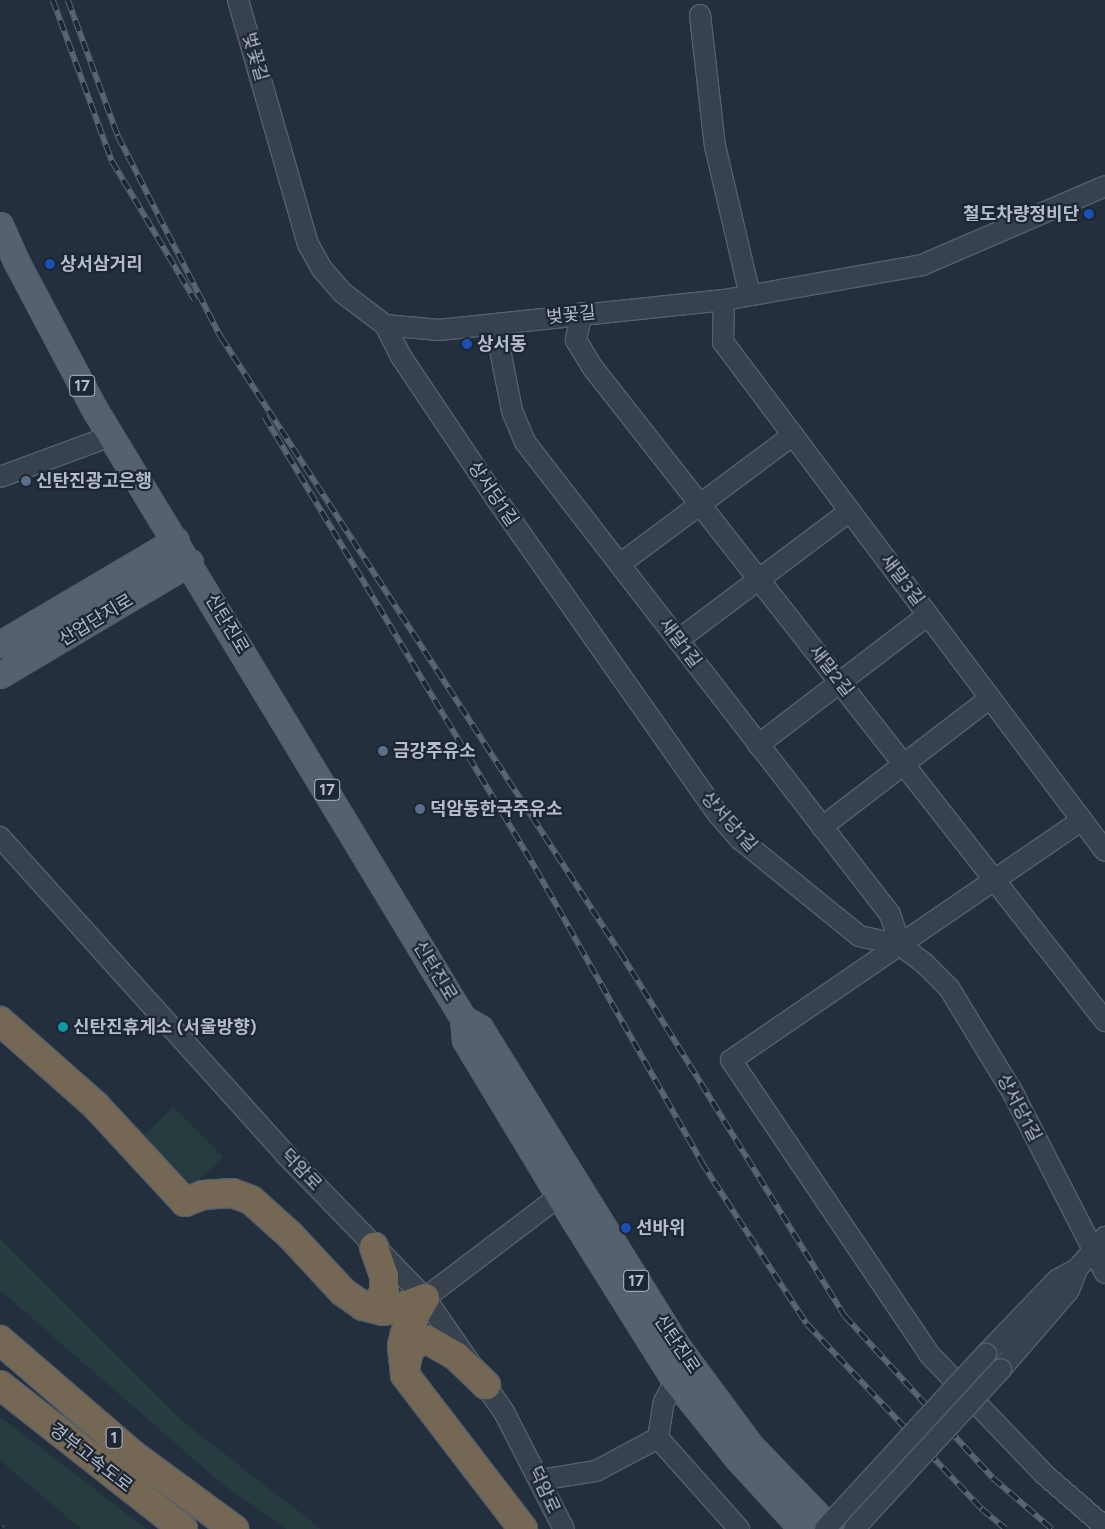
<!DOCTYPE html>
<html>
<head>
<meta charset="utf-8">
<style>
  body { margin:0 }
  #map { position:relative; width:1105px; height:1529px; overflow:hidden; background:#242f3e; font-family:Figtree,"Noto Sans KR",sans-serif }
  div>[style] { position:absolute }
  .green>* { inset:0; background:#263c3f }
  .roads { filter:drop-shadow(1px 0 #565f6c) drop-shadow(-1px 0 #565f6c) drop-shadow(0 1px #565f6c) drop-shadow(0 -1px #565f6c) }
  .minor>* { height:20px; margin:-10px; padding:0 10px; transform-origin:10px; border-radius:10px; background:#38414e }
  .major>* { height:25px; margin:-12.5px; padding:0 12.5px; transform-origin:12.5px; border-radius:12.5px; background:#56606e }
  .highway>* { height:28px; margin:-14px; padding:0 14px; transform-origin:14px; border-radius:14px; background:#746855 }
  .rail>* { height:5.5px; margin-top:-2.75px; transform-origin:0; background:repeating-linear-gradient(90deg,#1d2633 0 11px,#5a6575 0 22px); box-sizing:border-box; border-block:1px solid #5a6575 }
  .bridges { filter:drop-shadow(1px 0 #565f6c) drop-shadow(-1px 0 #565f6c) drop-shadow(0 1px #565f6c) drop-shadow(0 -1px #565f6c) }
  .minor-bridge>* { height:20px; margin:-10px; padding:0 10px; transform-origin:10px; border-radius:10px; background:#38414e }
  .dots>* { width:14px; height:14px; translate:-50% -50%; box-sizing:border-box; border:2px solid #1d2633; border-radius:50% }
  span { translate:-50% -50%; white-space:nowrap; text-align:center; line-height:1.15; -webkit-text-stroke:4.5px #1d2633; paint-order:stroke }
  .shield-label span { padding:1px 4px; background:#1d2633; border:1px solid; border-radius:4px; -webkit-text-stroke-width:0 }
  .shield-label { font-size:16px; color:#b4bcc9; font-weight:700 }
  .street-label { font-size:18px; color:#b4bcc9 }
  .poi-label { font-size:18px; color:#b4bcc9; font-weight:700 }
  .right { translate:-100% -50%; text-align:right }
  .left { translate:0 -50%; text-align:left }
</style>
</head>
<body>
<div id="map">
  <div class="green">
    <i style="clip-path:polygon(173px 1107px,223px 1157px,193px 1186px,143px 1136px)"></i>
    <i style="clip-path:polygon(0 1239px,181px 1420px,321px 1529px,287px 1529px,221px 1483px,0 1290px)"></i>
    <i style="clip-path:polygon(0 1417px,147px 1529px,81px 1529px,0 1460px)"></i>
  </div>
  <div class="roads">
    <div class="minor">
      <i style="left:238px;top:0;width:254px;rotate:74deg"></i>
      <i style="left:308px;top:244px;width:29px;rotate:61deg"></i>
      <i style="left:322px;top:269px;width:32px;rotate:49deg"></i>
      <i style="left:343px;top:293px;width:53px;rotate:37.3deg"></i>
      <i style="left:385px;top:325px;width:54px;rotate:5.3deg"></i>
      <i style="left:439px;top:330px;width:287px;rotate:-6deg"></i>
      <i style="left:724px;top:300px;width:201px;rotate:-10deg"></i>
      <i style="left:922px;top:265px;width:199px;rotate:-23.3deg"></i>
      <i style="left:700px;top:15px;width:132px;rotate:83.5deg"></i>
      <i style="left:715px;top:146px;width:153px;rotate:76.8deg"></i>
      <i style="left:724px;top:300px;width:42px;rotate:91.4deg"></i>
      <i style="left:723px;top:342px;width:636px;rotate:53.11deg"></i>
      <i style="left:582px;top:313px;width:28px;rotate:103deg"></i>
      <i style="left:576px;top:340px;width:33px;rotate:59deg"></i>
      <i style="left:593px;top:368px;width:830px;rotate:51.9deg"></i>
      <i style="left:495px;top:324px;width:89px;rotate:78.9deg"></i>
      <i style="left:512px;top:411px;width:34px;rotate:67deg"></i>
      <i style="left:525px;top:442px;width:597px;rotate:52.29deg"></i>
      <i style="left:890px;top:914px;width:33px;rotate:72deg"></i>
      <i style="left:385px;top:325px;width:37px;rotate:63deg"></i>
      <i style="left:402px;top:358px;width:167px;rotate:56.2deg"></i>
      <i style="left:495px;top:497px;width:388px;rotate:54.9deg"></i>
      <i style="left:718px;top:814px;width:35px;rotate:49deg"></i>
      <i style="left:741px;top:840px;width:152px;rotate:39.1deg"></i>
      <i style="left:859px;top:936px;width:42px;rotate:12.4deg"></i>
      <i style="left:900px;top:945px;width:30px;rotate:37deg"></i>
      <i style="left:924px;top:963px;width:35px;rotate:45deg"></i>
      <i style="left:949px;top:988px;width:123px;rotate:58.6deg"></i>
      <i style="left:1013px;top:1093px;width:202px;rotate:62.9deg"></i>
      <i style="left:0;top:477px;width:118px;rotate:-20.3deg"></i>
      <i style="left:620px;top:564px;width:216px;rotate:-36.7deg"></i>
      <i style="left:678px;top:640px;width:215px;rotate:-36.9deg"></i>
      <i style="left:758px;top:745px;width:214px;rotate:-37.4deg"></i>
      <i style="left:1082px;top:820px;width:425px;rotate:145.6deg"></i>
      <i style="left:731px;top:1060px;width:354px;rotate:56deg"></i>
      <i style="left:929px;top:1354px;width:168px;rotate:46.2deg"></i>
      <i style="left:1045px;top:1475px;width:79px;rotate:40.9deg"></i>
      <i style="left:822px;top:827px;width:212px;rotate:-37.5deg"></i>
      <i style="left:0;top:837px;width:426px;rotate:48deg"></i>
      <i style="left:285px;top:1154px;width:201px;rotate:45.8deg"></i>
      <i style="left:425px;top:1298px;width:139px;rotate:55.3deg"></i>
      <i style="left:504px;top:1412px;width:131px;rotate:62.9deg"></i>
      <i style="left:425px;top:1298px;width:183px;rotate:-37.2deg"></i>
      <i style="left:986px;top:1354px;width:103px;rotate:-46.2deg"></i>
      <i style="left:1057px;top:1280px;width:23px;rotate:-29deg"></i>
      <i style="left:1077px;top:1269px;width:43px;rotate:-48.8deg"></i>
      <i style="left:1001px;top:1369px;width:104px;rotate:-49.3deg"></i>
      <i style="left:1069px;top:1290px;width:22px;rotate:-69deg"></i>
      <i style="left:658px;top:1438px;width:122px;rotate:48.3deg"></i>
      <i style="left:540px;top:1480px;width:57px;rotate:-9.1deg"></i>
      <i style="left:596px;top:1471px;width:70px;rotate:-28deg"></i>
      <i style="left:658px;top:1438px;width:36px;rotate:-81deg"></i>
      <i style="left:664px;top:1402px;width:24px;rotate:-62deg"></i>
    </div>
    <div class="major">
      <i style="left:0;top:225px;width:39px;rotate:66deg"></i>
      <i style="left:16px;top:261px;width:169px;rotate:62.1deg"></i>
      <i style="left:95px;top:410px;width:711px;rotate:58.82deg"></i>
      <i style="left:463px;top:1018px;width:22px;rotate:85deg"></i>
      <i style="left:465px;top:1040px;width:182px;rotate:58.9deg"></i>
      <i style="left:559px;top:1196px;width:218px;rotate:57.9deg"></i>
      <i style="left:675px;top:1381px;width:99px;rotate:51.2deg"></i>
      <i style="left:737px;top:1458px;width:96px;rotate:47.5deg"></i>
      <i style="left:0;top:644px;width:204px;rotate:-30.6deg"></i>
      <i style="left:0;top:675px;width:221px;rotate:-30.7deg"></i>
      <i style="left:463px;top:1018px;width:20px;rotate:30deg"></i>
      <i style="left:480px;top:1028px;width:379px;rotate:58.2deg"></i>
      <i style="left:680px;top:1350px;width:118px;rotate:53.6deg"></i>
      <i style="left:750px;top:1445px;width:117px;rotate:46deg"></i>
    </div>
    <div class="highway">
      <i style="left:0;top:1021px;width:128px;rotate:41.5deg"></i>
      <i style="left:96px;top:1106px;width:131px;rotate:47.2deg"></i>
      <i style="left:185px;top:1202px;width:19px;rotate:-21deg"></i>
      <i style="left:203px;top:1195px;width:29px;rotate:-4deg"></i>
      <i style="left:232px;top:1193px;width:20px;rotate:20deg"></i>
      <i style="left:251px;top:1200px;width:52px;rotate:41.9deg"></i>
      <i style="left:290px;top:1235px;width:78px;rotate:47.1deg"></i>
      <i style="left:343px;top:1292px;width:24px;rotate:35deg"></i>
      <i style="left:363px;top:1306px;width:21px;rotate:14deg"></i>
      <i style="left:383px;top:1311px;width:12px;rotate:-9deg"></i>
      <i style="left:395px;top:1309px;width:32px;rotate:-20deg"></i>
      <i style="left:425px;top:1298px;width:40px;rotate:119.7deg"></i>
      <i style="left:405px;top:1333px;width:13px;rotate:103deg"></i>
      <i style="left:402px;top:1346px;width:29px;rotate:84deg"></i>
      <i style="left:405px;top:1375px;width:194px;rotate:52.5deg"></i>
      <i style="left:363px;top:1306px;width:10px"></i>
      <i style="left:373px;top:1306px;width:16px;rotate:-47deg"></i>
      <i style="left:384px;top:1294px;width:18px;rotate:-90deg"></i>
      <i style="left:384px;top:1276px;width:31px;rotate:-109deg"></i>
      <i style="left:0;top:1340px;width:174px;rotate:40.8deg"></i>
      <i style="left:132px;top:1454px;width:127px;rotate:36.3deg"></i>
      <i style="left:405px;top:1369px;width:19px;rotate:-78deg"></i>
      <i style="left:409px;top:1350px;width:12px;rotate:-42deg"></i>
      <i style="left:418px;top:1342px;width:10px;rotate:-11deg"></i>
      <i style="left:428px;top:1340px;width:32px;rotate:30deg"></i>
      <i style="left:456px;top:1356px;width:42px;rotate:44deg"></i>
      <i style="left:0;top:1385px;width:233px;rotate:38.2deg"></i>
    </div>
  </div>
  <div class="rail">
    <i style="left:53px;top:0;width:171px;rotate:69.9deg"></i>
    <i style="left:112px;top:161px;width:162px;rotate:59.2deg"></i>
    <i style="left:68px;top:0;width:145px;rotate:69.8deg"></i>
    <i style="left:118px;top:136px;width:226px;rotate:62.9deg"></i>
    <i style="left:221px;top:337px;width:733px;rotate:57.03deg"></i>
    <i style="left:620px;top:952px;width:428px;rotate:58.3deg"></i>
    <i style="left:845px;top:1316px;width:219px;rotate:47.6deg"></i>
    <i style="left:993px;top:1478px;width:78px;rotate:40.8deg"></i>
    <i style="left:265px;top:417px;width:527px;rotate:59.05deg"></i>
    <i style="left:536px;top:869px;width:338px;rotate:60.5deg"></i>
    <i style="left:702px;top:1163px;width:192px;rotate:56.9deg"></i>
    <i style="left:807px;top:1324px;width:255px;rotate:46.6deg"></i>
    <i style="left:982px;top:1509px;width:31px;rotate:40deg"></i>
    <i style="left:0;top:1526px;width:4px;rotate:56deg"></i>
  </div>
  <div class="bridges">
    <div class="minor-bridge">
      <i style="left:825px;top:1529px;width:238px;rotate:-47.4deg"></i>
      <i style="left:854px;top:1529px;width:217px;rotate:-47.4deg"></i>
    </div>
  </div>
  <div class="dots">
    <i style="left:1089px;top:214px;background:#1a4fb4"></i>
    <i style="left:50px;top:264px;background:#1a4fb4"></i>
    <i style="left:467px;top:344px;background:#1a4fb4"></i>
    <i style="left:26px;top:481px;background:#5c6f8a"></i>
    <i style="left:383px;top:751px;background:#5c6f8a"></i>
    <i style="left:420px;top:809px;background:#5c6f8a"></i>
    <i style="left:63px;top:1027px;background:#0f9aa8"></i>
    <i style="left:626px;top:1228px;background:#1a4fb4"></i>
  </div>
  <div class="shield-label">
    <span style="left:82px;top:386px">17</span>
    <span style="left:327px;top:790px">17</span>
    <span style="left:636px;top:1281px">17</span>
    <span style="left:114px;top:1438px">1</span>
  </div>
  <div class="street-label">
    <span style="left:255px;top:57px;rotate:74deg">벚꽃길</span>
    <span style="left:571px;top:315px;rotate:-6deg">벚꽃길</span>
    <span style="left:493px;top:494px;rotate:56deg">상서당1길</span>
    <span style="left:902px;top:580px;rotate:53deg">새말3길</span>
    <span style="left:96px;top:620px;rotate:-31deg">산업단지로</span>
    <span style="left:227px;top:624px;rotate:59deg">신탄진로</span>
    <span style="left:680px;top:643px;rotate:53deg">새말1길</span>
    <span style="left:831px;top:671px;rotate:52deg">새말2길</span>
    <span style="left:729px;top:822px;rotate:48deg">상서당1길</span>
    <span style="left:435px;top:971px;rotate:59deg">신탄진로</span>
    <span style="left:1019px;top:1108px;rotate:62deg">상서당1길</span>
    <span style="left:301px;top:1170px;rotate:46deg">덕암로</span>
    <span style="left:677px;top:1344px;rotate:56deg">신탄진로</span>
    <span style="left:91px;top:1458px;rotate:38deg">경부고속도로</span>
    <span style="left:544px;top:1490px;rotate:65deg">덕암로</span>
  </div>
  <div class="poi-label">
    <span class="right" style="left:1079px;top:214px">철도차량정비단</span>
    <span class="left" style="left:60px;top:264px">상서삼거리</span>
    <span class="left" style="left:477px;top:344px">상서동</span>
    <span class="left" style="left:36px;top:481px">신탄진광고은행</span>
    <span class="left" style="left:393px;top:751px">금강주유소</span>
    <span class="left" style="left:430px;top:809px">덕암동한국주유소</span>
    <span class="left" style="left:73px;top:1027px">신탄진휴게소 (서울방향)</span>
    <span class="left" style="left:636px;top:1228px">선바위</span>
  </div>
</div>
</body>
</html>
